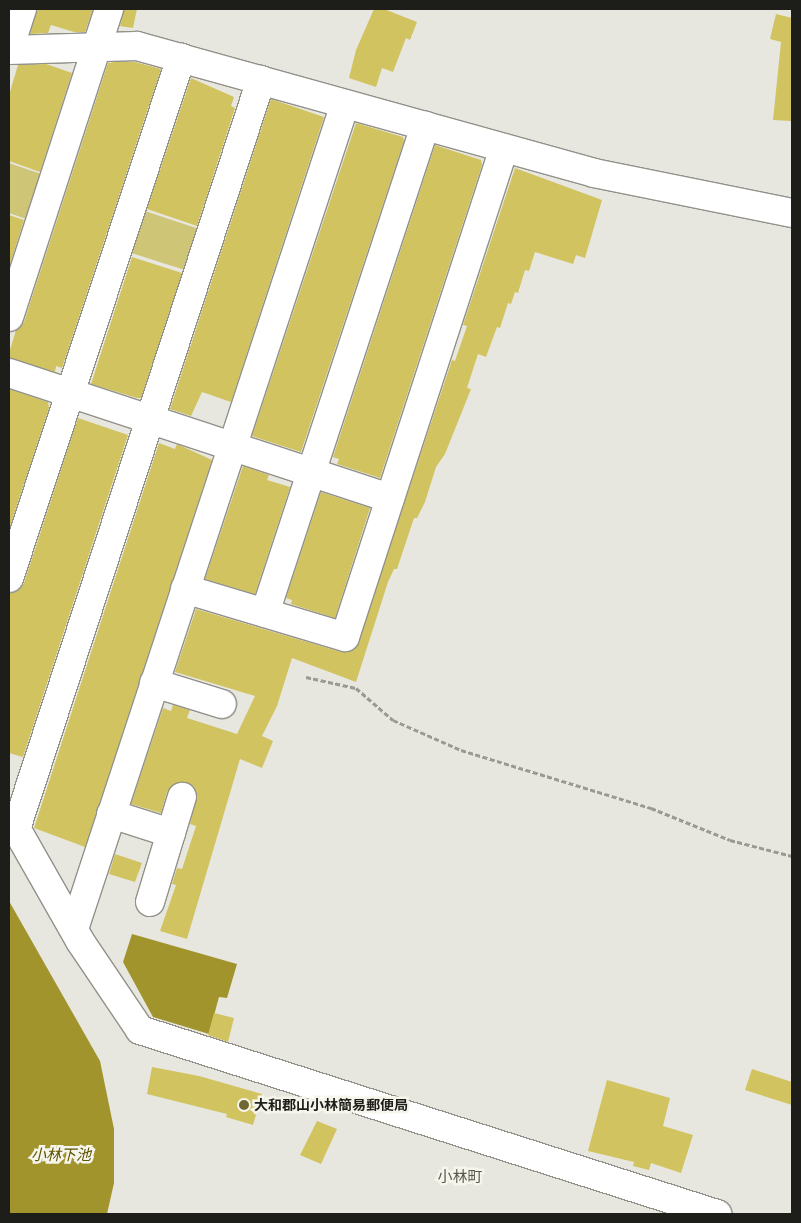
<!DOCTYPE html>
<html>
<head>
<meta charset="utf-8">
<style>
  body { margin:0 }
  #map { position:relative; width:801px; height:1223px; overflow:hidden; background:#e8e7df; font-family:"PT Sans","Noto Sans JP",sans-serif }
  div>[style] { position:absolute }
  .green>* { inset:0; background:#cfc577 }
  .water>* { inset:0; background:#a2942c }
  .building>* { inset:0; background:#d1c360 }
  .path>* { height:3px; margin-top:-1.5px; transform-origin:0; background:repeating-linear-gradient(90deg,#9a9a93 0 5px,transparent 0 7.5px) }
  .roads { filter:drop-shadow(1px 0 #92918a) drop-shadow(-1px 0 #92918a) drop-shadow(0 1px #92918a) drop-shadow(0 -1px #92918a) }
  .minor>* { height:28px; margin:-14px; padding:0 14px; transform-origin:14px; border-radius:14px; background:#fff }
  .dots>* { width:14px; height:14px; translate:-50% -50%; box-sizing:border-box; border:2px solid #f6f5ec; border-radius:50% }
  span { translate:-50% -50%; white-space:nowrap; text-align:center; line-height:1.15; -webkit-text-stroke:5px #f6f5ec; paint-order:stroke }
  .poi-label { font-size:14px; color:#1d1d1a; font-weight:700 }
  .left { translate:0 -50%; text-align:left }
  .water-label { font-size:15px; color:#5d5402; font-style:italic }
  .neighbourhood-label { font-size:15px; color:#585750 }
  .frame { position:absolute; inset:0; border:10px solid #1d1d1a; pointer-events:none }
</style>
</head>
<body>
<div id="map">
  <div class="green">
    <i style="clip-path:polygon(9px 163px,47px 176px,32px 221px,9px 213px)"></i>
    <i style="clip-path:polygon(139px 209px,202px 230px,188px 271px,125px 251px)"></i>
  </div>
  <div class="water">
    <i style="clip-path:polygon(9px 901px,100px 1061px,114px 1129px,114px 1183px,107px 1214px,9px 1214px)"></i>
    <i style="clip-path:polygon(132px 934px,237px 964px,227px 998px,219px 997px,209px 1034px,153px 1017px,123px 962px)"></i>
  </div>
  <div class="building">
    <i style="clip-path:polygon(37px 9px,93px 9px,85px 32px,74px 32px,51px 25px,48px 33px,30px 34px)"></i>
    <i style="clip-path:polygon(124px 9px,137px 9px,133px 28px,120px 26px)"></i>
    <i style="clip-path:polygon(374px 9px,384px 9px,417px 22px,410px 40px,406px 38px,393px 72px,382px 68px,376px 87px,349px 78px,356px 50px)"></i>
    <i style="clip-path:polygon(776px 14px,792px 18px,791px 121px,773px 120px,781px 42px,770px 39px)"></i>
    <i style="clip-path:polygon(115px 62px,135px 62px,161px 69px,62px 368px,56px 366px,55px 372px,9px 358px,9px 353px,16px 330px,24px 322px,108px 63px)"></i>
    <i style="clip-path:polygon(46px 64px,72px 73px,40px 172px,9px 161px,9px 95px,18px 65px)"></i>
    <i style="clip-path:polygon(191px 78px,234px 97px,231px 106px,235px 108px,197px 226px,147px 209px)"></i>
    <i style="clip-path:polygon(271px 99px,324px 117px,231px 402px,202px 392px,191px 416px,170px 409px)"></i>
    <i style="clip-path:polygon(356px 123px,403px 137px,404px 141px,301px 452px,252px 436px)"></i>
    <i style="clip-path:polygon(435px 145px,481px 160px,482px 165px,380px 478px,337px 464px,339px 459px,333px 457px)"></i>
    <i style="clip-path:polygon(515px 168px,602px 200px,585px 258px,576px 255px,573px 264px,535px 252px,529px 271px,525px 270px,518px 293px,515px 292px,511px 304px,508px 303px,500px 328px,497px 327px,486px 357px,478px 354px,467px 388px,471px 389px,445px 454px,436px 467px,425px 502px,417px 518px,414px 518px,397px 569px,394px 569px,388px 582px,356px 682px,292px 658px,277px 706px,262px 736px,273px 741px,262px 768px,240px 759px,187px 939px,160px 931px,176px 885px,172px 884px,177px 868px,182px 869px,196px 826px,190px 824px,197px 794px,193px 786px,179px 782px,167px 792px,161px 813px,131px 804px,163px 708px,171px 711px,173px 705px,190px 710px,187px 718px,237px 734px,255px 696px,175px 672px,196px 609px,341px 652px,356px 648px,452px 360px,455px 361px,467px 326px,463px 325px)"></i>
    <i style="clip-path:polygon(9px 215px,24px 220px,10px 264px,9px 264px)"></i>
    <i style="clip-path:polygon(132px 257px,182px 273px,141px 398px,137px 398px,91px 384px)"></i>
    <i style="clip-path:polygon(9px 389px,48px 402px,49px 408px,9px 529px)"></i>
    <i style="clip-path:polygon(78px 418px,128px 435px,23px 757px,9px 753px,9px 593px,19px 590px,24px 583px)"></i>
    <i style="clip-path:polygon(159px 443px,175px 449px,177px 444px,212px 460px,85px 847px,34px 828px)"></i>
    <i style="clip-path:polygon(243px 466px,269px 475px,267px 480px,290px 487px,255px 594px,205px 579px)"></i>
    <i style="clip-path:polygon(321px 492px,370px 508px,335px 618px,291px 604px,292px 600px,286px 598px)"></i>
    <i style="clip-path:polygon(115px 854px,142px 863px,135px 882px,109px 874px)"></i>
    <i style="clip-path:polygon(214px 1013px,234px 1018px,228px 1042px,208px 1035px)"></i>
    <i style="clip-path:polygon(152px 1067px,199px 1076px,262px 1094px,253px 1125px,226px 1117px,227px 1114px,147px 1094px)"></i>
    <i style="clip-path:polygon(752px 1069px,792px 1082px,792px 1105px,745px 1090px)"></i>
    <i style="clip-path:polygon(607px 1080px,670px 1098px,663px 1126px,693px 1135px,681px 1173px,651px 1163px,649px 1170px,633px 1166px,634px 1162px,588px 1151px)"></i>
    <i style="clip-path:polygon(317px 1121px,337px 1129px,321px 1164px,300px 1155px)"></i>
  </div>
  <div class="path">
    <i style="left:306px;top:677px;width:51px;rotate:12.4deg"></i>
    <i style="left:356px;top:688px;width:49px;rotate:40.9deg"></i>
    <i style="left:393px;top:720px;width:74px;rotate:23.8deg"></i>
    <i style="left:461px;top:750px;width:199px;rotate:17deg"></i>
    <i style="left:651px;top:808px;width:85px;rotate:22.1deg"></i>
    <i style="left:730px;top:840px;width:64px;rotate:14.5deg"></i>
  </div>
  <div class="roads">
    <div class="minor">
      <i style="left:9px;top:49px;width:42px;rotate:-72deg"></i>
      <i style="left:9px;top:50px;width:128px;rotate:-1.8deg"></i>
      <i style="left:137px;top:46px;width:474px;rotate:15.5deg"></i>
      <i style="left:594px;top:173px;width:202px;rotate:11.4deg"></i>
      <i style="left:9px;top:317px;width:324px;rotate:-72deg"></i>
      <i style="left:9px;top:373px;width:401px;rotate:18.2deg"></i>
      <i style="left:9px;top:578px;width:548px;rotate:-71.7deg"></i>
      <i style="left:185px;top:589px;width:167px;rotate:16.7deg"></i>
      <i style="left:345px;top:637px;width:514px;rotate:-71.99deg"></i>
      <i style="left:265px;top:613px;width:513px;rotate:-71.81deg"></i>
      <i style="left:154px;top:683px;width:71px;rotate:17.2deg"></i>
      <i style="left:111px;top:814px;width:63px;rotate:17.6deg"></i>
      <i style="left:9px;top:816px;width:144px;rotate:60.4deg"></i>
      <i style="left:80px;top:941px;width:107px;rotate:56deg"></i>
      <i style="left:140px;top:1030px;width:606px;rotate:17.69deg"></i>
      <i style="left:16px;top:829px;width:788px;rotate:-71.89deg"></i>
      <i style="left:150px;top:902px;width:110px;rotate:-73.1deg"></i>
      <i style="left:74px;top:929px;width:868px;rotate:-71.82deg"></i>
    </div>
  </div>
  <div class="dots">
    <i style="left:244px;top:1105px;background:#6f6834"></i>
  </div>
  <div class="poi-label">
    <span class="left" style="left:254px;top:1105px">大和郡山小林簡易郵便局</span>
  </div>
  <div class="water-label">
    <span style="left:61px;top:1155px">小林下池</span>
  </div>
  <div class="neighbourhood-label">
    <span style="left:460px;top:1177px">小林町</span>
  </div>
  <div class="frame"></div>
</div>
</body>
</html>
